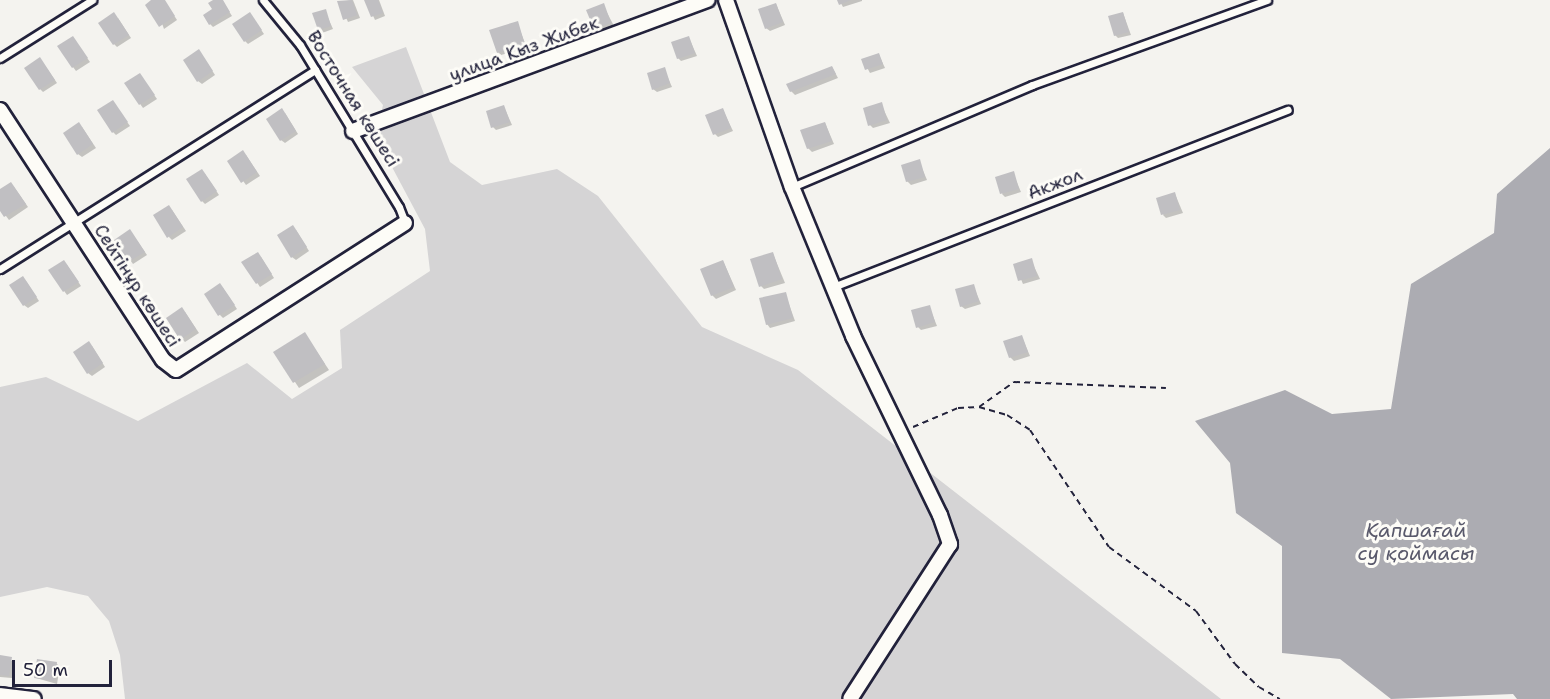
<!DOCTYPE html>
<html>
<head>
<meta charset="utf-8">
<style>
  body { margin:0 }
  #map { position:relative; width:1550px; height:699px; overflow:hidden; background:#f4f3ef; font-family:"Shantell Sans",sans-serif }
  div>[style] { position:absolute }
  .green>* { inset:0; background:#d5d4d5 }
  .water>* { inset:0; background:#acacb2 }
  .shadow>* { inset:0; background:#0003 }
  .building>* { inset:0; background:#c0bfc2 }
  .path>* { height:2px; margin-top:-1px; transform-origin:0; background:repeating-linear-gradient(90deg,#22223b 0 6px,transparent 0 10.5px) }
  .roads { filter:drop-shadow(2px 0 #22223b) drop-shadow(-2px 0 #22223b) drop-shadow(0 2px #22223b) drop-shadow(0 -2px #22223b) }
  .service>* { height:7px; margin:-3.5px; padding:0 3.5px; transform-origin:3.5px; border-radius:3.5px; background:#fdfcf7 }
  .minor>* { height:14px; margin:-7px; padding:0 7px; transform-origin:7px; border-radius:7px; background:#fdfcf7 }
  span { translate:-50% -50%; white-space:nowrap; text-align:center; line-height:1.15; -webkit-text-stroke:6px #fdfcf7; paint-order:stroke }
  .street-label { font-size:18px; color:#22223b }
  .water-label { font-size:20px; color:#59596b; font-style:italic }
  .scale { position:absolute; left:12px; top:660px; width:100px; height:27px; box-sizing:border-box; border:3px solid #22223b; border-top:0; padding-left:8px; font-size:18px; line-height:21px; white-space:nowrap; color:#22223b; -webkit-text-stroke:4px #fdfcf7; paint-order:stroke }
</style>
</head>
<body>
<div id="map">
  <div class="green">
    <i style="clip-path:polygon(406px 47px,450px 162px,482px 185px,557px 169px,598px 196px,702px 327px,798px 370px,1221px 699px,125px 699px,120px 655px,109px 621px,88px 596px,47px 587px,0 597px,0 387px,46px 377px,138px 421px,247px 363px,292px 399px,342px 368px,340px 330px,430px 271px,425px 229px,376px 137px,383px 105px,352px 67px)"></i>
  </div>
  <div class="water">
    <i style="clip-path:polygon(1550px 148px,1550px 699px,1517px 699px,1513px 694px,1391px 699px,1340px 659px,1282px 653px,1282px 546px,1236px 513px,1230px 463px,1195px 421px,1285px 390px,1332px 414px,1391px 409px,1411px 284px,1494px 233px,1497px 194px)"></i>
  </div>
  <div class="shadow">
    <i style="clip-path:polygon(154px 0,164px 0,177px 20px,164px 29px)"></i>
    <i style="clip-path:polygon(215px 0,222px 0,232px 16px,213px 27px,210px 24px)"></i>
    <i style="clip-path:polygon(353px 0,360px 18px,348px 22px,339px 2px)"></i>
    <i style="clip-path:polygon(366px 0,379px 0,385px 16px,375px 20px)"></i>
    <i style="clip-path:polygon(839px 0,862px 0,862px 1px,843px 7px)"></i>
    <i style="clip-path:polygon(776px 4px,785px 25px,770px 31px,766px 28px)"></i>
    <i style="clip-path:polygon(603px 5px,614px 26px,598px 32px,595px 29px)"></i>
    <i style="clip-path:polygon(325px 11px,333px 29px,322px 33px,319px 30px)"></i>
    <i style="clip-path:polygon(1123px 13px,1131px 35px,1118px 38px,1115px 35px)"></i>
    <i style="clip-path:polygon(118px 18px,131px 38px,117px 47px,114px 44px)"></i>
    <i style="clip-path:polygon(253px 18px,264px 34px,248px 44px,245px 41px)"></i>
    <i style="clip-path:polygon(517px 23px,527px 48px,501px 55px,498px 52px)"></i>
    <i style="clip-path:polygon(73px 38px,90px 62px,76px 71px,73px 67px)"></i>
    <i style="clip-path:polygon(689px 38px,697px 56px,681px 61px,678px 58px)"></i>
    <i style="clip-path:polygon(202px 55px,215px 75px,202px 84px,198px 81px)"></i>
    <i style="clip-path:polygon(879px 55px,885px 68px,870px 73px,863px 60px)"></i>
    <i style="clip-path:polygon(43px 63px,57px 83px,43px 92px,40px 89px)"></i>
    <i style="clip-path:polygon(832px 67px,838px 78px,795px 95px,791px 91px)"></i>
    <i style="clip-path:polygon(664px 69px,672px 87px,657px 92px,653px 89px)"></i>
    <i style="clip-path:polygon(140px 75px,157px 99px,143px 108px,126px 84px)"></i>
    <i style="clip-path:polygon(113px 102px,130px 126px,116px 135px,113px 132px)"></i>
    <i style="clip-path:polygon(881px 104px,890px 123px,873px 128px,870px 125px)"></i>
    <i style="clip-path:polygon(504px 107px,512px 125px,496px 130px,493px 127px)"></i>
    <i style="clip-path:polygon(723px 110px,733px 131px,718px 137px,715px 134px)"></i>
    <i style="clip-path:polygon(285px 113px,298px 134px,285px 143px,281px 140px)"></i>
    <i style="clip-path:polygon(825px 123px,834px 144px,812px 152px,808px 148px)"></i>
    <i style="clip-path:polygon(82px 127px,96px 148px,82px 157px,78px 154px)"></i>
    <i style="clip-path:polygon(246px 155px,260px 176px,246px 185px,229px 161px)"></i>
    <i style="clip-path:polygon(919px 161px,927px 180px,911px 185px,907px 181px)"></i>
    <i style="clip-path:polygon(1013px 173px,1021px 192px,1005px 197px,1002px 194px)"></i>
    <i style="clip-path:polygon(205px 174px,219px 195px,205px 204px,202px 201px)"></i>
    <i style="clip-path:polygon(14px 187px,28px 207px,9px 220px,0 208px,0 191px)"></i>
    <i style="clip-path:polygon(1175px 194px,1183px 213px,1166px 218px,1163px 215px)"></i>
    <i style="clip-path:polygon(172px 210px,186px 231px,172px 240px,169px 237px)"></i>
    <i style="clip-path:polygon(296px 230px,309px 251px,296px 260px,292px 257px)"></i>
    <i style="clip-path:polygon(133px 235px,147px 255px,133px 264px,116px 240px)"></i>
    <i style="clip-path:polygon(773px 254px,785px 283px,764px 289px,761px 286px)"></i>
    <i style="clip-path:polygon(261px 257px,274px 278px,260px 287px,244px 263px)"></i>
    <i style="clip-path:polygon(1031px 260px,1040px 279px,1023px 284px,1015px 265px)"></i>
    <i style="clip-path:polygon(723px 261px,736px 290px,716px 299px,712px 295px)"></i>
    <i style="clip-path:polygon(67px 265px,81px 286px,67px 295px,50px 271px)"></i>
    <i style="clip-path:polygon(26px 281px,39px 301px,28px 308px,24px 305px)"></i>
    <i style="clip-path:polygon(973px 285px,981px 304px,965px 309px,961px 306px)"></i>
    <i style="clip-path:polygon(223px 288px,237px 309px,223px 318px,220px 315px)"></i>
    <i style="clip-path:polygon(785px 293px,795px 321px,770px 328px,767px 324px)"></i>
    <i style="clip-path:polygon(929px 306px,937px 326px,921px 330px,918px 327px)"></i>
    <i style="clip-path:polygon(185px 312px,199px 333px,185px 342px,182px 339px)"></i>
    <i style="clip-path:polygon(305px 334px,329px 370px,299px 388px,275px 352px)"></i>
    <i style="clip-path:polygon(1022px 337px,1030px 356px,1014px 361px,1010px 357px)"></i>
    <i style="clip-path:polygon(92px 346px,105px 367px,92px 376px,88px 373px)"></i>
    <i style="clip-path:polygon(0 657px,15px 662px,12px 678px,0 677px)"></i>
    <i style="clip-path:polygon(56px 663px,60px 667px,57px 684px,36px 678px)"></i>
  </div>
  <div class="building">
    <i style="clip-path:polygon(151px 0,165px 0,175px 16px,159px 27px,145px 5px)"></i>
    <i style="clip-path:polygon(213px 0,223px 0,230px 12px,209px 25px,203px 15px,212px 9px,208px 3px)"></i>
    <i style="clip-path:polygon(352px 0,357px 15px,343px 20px,337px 1px)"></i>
    <i style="clip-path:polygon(364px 0,378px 0,383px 13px,371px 17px)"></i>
    <i style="clip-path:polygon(837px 0,851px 0,839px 5px)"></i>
    <i style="clip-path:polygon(604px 3px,611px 23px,594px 29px,586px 10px)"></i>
    <i style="clip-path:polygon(776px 3px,783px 22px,765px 29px,758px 9px)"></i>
    <i style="clip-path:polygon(326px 9px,331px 26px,318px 30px,312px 13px)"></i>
    <i style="clip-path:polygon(114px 12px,129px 35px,113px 45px,98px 23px)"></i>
    <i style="clip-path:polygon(250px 12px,262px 30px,244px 42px,232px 24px)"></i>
    <i style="clip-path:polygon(1123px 12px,1129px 32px,1114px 36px,1108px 16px)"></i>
    <i style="clip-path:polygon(518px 21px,525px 45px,497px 53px,489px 30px)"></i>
    <i style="clip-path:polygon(73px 36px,88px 58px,72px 68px,57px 46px)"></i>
    <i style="clip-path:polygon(689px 36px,695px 53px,677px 59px,671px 42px)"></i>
    <i style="clip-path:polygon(199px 49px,213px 71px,197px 82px,183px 60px)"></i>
    <i style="clip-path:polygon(879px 53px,883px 64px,865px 70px,861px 59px)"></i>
    <i style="clip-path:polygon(40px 57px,55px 80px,39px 90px,24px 68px)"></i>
    <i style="clip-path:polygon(832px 66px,836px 74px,790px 92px,786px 84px)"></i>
    <i style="clip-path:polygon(665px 67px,670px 83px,652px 90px,647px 73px)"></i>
    <i style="clip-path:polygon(140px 73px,155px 95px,139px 105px,124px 83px)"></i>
    <i style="clip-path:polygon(113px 100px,128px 122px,112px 133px,97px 110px)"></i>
    <i style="clip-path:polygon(882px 102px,887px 120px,868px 126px,863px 108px)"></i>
    <i style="clip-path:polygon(504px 105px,510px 122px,491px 128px,486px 111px)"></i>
    <i style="clip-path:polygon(282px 108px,296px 131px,280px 141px,266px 119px)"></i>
    <i style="clip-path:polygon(723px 108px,731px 128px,713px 135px,705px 115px)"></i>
    <i style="clip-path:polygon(79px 122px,93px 144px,77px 155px,63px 133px)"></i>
    <i style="clip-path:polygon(825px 122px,832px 141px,807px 149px,800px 130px)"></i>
    <i style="clip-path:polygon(243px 150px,257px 172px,241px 183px,227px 161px)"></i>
    <i style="clip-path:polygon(920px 159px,925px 177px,906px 182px,901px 165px)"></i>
    <i style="clip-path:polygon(202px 169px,217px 191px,201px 202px,186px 179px)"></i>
    <i style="clip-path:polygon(1014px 171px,1019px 189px,1000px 194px,995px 177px)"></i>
    <i style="clip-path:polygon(11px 182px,26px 204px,4px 217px,0 211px,0 189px)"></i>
    <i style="clip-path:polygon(1175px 192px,1180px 210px,1161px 215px,1156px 198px)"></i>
    <i style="clip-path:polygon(169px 205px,183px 227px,167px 238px,153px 215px)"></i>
    <i style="clip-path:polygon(293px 225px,307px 247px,291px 258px,277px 235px)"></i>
    <i style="clip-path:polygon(130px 229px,145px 252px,128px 262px,114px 240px)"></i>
    <i style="clip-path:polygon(258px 252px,272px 274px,256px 284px,241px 262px)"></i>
    <i style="clip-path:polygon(773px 252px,782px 279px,759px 287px,750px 259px)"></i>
    <i style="clip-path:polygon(1032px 258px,1037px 276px,1018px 281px,1013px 264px)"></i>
    <i style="clip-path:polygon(64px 260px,79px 282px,63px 292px,48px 270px)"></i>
    <i style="clip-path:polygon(723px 260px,734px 287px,711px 296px,700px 269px)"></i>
    <i style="clip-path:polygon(23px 276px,37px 297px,23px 306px,9px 285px)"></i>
    <i style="clip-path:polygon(220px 283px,235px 305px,218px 316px,204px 294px)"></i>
    <i style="clip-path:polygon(974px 284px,979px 301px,960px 307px,955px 289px)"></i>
    <i style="clip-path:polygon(786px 292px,793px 318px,766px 325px,759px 298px)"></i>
    <i style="clip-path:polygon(930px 305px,935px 322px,916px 328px,911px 310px)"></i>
    <i style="clip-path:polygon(182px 307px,196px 329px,180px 340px,166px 318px)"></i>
    <i style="clip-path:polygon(305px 332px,325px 364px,293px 383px,273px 352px)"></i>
    <i style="clip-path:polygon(1022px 335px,1028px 352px,1009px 358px,1003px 341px)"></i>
    <i style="clip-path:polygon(89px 341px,103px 363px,87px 374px,73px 352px)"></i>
    <i style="clip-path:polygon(0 655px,12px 657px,9px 676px,0 675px)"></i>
    <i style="clip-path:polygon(37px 659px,57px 662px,54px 681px,34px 678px)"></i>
  </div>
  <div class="path">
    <i style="left:979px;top:407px;width:43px;rotate:-35.5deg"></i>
    <i style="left:1014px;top:382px;width:152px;rotate:2.3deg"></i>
    <i style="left:913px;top:427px;width:49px;rotate:-22.9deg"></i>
    <i style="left:958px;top:408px;width:21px;rotate:-3deg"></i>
    <i style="left:979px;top:407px;width:29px;rotate:16deg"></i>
    <i style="left:1007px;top:415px;width:27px;rotate:33deg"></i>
    <i style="left:1030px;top:430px;width:141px;rotate:56deg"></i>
    <i style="left:1109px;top:547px;width:108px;rotate:36.3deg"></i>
    <i style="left:1196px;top:611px;width:66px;rotate:53.7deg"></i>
    <i style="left:1235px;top:664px;width:33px;rotate:44deg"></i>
    <i style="left:1259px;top:687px;width:24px;rotate:30deg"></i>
  </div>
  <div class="roads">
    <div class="service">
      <i style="left:263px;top:0;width:58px;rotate:50.6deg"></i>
      <i style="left:300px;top:45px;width:190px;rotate:58.6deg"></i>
      <i style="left:399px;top:207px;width:17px;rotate:69deg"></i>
      <i style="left:0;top:58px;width:109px;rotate:-32.2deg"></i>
      <i style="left:792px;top:187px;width:261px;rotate:-23deg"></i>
      <i style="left:1032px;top:85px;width:250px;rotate:-19.9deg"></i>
      <i style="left:0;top:269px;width:373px;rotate:-32.3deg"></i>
      <i style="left:833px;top:287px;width:488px;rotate:-21.3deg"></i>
    </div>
    <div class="minor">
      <i style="left:726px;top:0;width:198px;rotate:70.6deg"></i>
      <i style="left:792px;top:187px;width:161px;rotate:67.7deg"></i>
      <i style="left:853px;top:336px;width:199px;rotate:64.1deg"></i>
      <i style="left:940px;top:515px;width:31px;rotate:71deg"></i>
      <i style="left:950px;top:544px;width:184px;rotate:122.8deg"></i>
      <i style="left:0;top:110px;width:298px;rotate:56.9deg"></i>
      <i style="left:163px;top:360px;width:16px;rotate:38deg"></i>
      <i style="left:176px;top:370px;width:272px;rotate:-32.7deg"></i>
      <i style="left:353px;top:131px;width:378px;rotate:-20.3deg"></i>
      <i style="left:0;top:695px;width:34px;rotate:7deg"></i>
    </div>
  </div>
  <div class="street-label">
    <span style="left:524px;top:49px;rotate:-20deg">улица Кыз Жибек</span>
    <span style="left:353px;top:99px;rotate:58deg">Восточная көшесі</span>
    <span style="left:1055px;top:184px;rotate:-21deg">Акжол</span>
    <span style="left:137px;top:286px;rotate:57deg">Сейтінұр көшесі</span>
  </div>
  <div class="water-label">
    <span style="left:1416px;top:542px">Қапшағай<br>су қоймасы</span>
  </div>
  <div class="scale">50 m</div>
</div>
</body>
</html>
